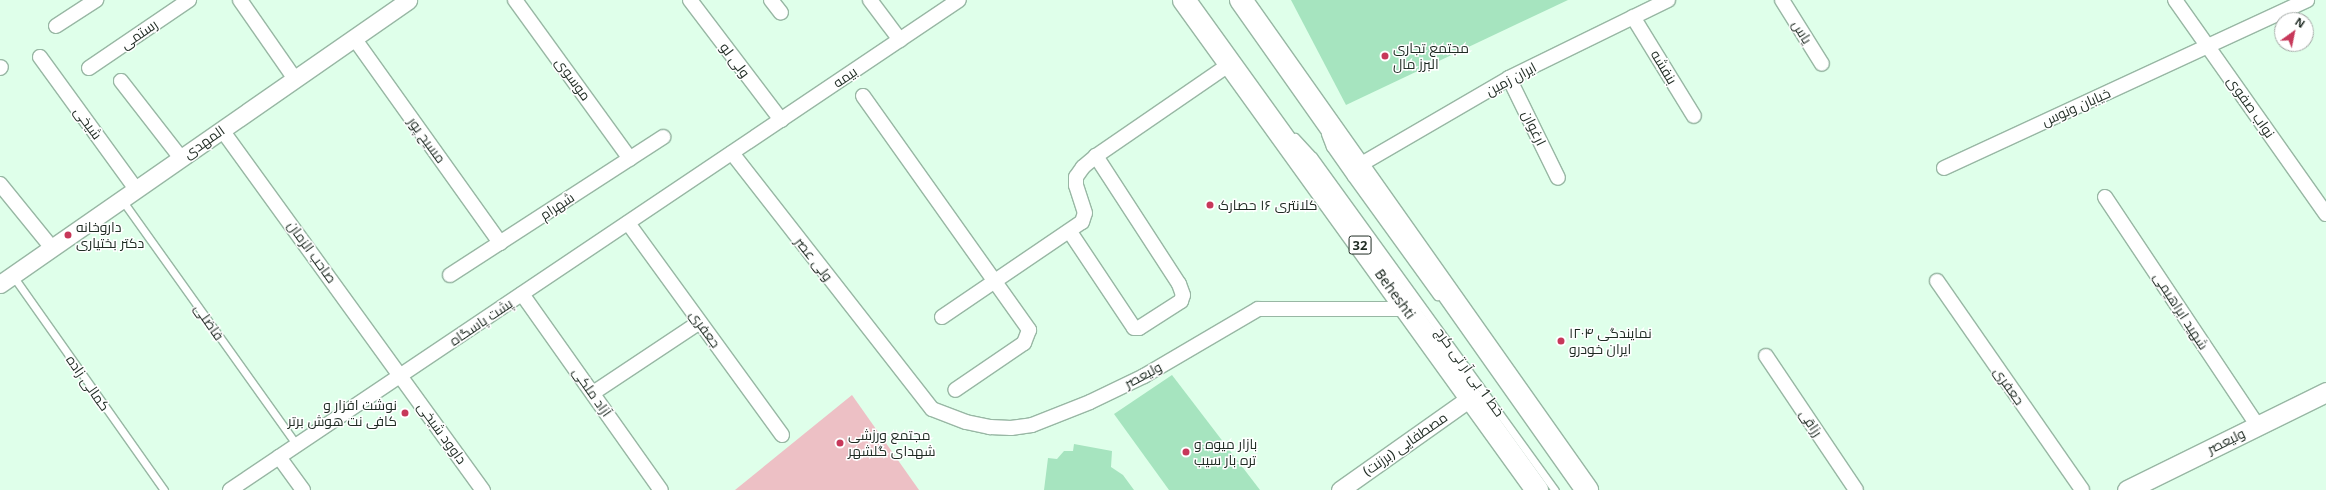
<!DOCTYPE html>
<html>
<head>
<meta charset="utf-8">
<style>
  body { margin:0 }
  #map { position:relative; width:2326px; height:490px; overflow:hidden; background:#dfffea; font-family:"Noto Sans",Cairo,sans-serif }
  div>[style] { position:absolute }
  .green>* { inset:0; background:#edc0c5 }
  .building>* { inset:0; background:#a6e4bf }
  .roads { filter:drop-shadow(1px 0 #98b7a4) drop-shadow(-1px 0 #98b7a4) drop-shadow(0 1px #98b7a4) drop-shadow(0 -1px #98b7a4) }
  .service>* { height:7px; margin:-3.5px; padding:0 3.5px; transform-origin:3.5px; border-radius:3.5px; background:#fff }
  .minor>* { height:14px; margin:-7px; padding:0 7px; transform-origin:7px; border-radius:7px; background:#fff }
  .tertiary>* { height:17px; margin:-8.5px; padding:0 8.5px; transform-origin:8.5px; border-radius:8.5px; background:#fff }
  .secondary>* { height:19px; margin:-9.5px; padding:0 9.5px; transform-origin:9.5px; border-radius:9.5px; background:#fff }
  .primary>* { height:22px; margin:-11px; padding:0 11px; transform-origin:11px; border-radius:11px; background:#fff }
  .dots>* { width:11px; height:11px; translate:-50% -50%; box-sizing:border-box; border:2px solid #fff; border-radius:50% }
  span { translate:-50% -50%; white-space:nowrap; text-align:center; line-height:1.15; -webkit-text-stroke:3px #fff; paint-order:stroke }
  .shield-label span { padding:1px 3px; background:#fff; border:1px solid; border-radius:3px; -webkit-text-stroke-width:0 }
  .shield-label { font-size:13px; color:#1f2b23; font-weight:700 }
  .street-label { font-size:14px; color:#1f2b23 }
  .poi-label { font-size:14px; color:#1f2b23 }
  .left { translate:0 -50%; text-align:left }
  .right { translate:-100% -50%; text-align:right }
  .north { position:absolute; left:2274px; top:12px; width:40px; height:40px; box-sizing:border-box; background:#fff; border:1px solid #a5aaa7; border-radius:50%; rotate:33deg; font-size:11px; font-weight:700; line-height:16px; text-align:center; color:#1f2b23 }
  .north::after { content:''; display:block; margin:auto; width:14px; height:18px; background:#c7385a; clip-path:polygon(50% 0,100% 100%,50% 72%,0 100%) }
</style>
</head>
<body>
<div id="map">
  <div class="green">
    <i style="clip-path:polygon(852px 395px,919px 490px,735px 490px)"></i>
  </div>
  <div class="building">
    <i style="clip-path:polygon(1291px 0,1568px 0,1346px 105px)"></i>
    <i style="clip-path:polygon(1172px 375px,1260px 490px,1169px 490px,1114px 414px)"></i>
    <i style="clip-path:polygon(1074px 444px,1112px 451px,1111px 467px,1123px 475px,1134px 490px,1044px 490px,1048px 458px,1057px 459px,1064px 451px,1073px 451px)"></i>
  </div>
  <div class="roads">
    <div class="service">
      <i style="left:1325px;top:134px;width:14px;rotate:69deg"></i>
      <i style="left:1330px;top:147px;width:37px;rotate:55deg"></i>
      <i style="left:1351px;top:177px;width:147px;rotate:54.1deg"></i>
      <i style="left:1295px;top:137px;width:26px;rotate:47deg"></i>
      <i style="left:1313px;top:156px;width:412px;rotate:54.1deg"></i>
      <i style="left:122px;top:200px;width:301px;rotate:54.5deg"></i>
      <i style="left:13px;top:276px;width:262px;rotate:54.8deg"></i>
    </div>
    <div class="minor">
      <i style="left:240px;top:0;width:96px;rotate:55.2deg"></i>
      <i style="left:515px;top:0;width:196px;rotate:54.1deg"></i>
      <i style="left:690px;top:0;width:151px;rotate:52.8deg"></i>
      <i style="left:771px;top:0;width:16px;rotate:52deg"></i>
      <i style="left:870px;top:0;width:50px;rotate:53.1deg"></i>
      <i style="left:1782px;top:0;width:75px;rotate:58deg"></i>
      <i style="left:2175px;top:0;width:262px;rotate:54.8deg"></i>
      <i style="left:1633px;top:17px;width:116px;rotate:58.4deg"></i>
      <i style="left:56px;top:26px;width:48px;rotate:-33deg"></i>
      <i style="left:354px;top:38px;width:252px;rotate:54.5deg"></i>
      <i style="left:40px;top:57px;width:163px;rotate:54deg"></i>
      <i style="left:0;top:68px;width:1px;rotate:-45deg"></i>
      <i style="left:89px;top:68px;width:121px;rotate:-34.2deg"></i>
      <i style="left:1509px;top:78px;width:111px;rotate:63.9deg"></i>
      <i style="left:121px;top:81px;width:98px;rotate:52.1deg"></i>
      <i style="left:863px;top:96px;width:287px;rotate:54.6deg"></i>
      <i style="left:1029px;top:330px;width:14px;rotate:111deg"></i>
      <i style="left:1024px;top:343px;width:83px;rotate:145.7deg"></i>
      <i style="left:222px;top:130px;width:445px;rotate:54.1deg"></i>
      <i style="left:732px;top:153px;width:325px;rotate:52deg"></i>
      <i style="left:932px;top:409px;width:36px;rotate:21deg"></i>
      <i style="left:966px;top:422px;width:25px;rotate:12deg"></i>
      <i style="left:990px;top:427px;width:21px;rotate:3deg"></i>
      <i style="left:1011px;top:428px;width:21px;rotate:-8deg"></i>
      <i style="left:1032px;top:425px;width:62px;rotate:-21.6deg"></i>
      <i style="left:1090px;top:402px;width:60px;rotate:-25.7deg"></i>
      <i style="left:1144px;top:376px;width:132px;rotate:-30.4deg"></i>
      <i style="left:1258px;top:309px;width:149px"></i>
      <i style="left:1358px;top:166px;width:175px;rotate:-30.2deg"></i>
      <i style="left:1509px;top:78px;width:177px;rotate:-26.1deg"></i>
      <i style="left:1944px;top:168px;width:400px;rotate:-24.8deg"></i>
      <i style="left:0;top:184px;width:82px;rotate:50.9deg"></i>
      <i style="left:2105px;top:197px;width:274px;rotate:56.3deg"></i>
      <i style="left:628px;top:223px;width:262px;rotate:54deg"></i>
      <i style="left:1070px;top:232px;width:115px;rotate:56.3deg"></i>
      <i style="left:1134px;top:328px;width:5px"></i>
      <i style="left:1139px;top:328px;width:50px;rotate:-32.7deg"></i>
      <i style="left:1181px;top:301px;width:6px;rotate:-72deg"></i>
      <i style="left:1183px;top:295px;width:12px;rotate:-110deg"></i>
      <i style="left:1179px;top:284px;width:153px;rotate:-123deg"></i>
      <i style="left:450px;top:275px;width:254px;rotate:-32.9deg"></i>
      <i style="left:1937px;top:281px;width:254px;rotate:55.2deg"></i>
      <i style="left:522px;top:294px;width:240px;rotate:54.7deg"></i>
      <i style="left:942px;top:317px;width:169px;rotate:-34.2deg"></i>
      <i style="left:1082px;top:222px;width:9px;rotate:-72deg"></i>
      <i style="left:1085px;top:213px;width:29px;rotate:-108deg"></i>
      <i style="left:1076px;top:185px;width:8px;rotate:-90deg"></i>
      <i style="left:1076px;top:177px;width:12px;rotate:-55deg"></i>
      <i style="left:1083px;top:167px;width:17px;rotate:-40deg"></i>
      <i style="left:1096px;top:156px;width:163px;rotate:-34.5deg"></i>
      <i style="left:1766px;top:356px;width:161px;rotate:56.1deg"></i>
      <i style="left:593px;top:393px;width:128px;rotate:-33.6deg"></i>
      <i style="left:279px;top:457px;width:41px;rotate:54deg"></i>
      <i style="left:230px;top:490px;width:878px;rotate:-33.91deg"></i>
    </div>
    <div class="tertiary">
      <i style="left:0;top:284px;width:497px;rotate:-34.8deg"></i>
      <i style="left:1340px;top:490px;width:159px;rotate:-35.3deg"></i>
    </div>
    <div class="secondary">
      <i style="left:2127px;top:490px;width:222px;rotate:-26.2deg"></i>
    </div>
    <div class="primary">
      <i style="left:1184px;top:0;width:604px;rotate:54.23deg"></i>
      <i style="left:1241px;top:0;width:600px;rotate:54.77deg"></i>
    </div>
  </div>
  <div class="dots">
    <i style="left:1385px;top:56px;background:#c7385a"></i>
    <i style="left:1210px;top:205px;background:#c7385a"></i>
    <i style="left:68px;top:235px;background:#c7385a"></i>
    <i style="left:1561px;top:341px;background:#c7385a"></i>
    <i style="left:405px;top:413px;background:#c7385a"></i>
    <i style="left:840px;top:443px;background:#c7385a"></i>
    <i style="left:1186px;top:452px;background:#c7385a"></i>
  </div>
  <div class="shield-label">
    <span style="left:1360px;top:245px">32</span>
  </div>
  <div class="street-label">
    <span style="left:1802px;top:32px;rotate:58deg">یاس</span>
    <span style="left:139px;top:34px;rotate:-34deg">رستمی</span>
    <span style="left:735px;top:60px;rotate:53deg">ولی لو</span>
    <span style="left:1664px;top:67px;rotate:59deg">بنفشه</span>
    <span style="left:845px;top:77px;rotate:-34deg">بیمه</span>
    <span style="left:573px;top:79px;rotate:54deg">موسوی</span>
    <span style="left:1511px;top:79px;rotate:-28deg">ایران زمین</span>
    <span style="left:2076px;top:107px;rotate:-24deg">خیابان ونوس</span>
    <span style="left:2251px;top:107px;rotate:55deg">نواب صفوی</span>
    <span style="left:88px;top:123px;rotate:54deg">شیخی</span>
    <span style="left:1534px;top:128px;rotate:64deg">ارغوان</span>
    <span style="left:427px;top:140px;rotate:54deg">مسیح پور</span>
    <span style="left:204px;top:142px;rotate:-35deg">المهدی</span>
    <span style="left:557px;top:206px;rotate:-33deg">شهرام</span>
    <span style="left:312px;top:252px;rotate:54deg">صاحب الزمان</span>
    <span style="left:814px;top:259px;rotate:52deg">ولی عصر</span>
    <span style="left:1395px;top:294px;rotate:54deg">Beheshti</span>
    <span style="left:2181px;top:311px;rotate:57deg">شهید ابراهیمی</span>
    <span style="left:209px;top:322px;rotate:55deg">فاضلی</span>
    <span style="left:481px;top:322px;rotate:-34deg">پشت پاسگاه</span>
    <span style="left:705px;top:329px;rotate:54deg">جعفری</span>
    <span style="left:1470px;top:372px;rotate:54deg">خط 1 بی آر تی کرج</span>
    <span style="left:1143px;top:375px;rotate:-28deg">ولیعصر</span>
    <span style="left:88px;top:383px;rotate:55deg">کمالی زاده</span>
    <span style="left:2009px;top:386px;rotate:55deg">جعفری</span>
    <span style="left:592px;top:392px;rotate:55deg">آزاد ملکی</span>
    <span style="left:1811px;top:423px;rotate:56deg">رزاقی</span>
    <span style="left:442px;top:433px;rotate:54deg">داوود شیخی</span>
    <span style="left:2226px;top:441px;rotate:-26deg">ولیعصر</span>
    <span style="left:1405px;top:444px;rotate:-35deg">مصطفایی (برزنت)</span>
  </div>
  <div class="poi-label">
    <span class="left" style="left:1393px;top:56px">مجتمع تجاری<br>البرز مال</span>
    <span class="left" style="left:1218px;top:205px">کلانتری ۱۶ حصارک</span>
    <span class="left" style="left:76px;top:235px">داروخانه<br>دکتر بختیاری</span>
    <span class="left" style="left:1569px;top:341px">۱۲۰۴ نمایندگی<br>ایران خودرو</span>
    <span class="right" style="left:397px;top:413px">نوشت افزار و<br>کافی نت هوش برتر</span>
    <span class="left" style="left:848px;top:443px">مجتمع ورزشی<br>شهدای گلشهر</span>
    <span class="left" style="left:1194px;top:452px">بازار میوه و<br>تره بار سیب</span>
  </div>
  <div class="north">N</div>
</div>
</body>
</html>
